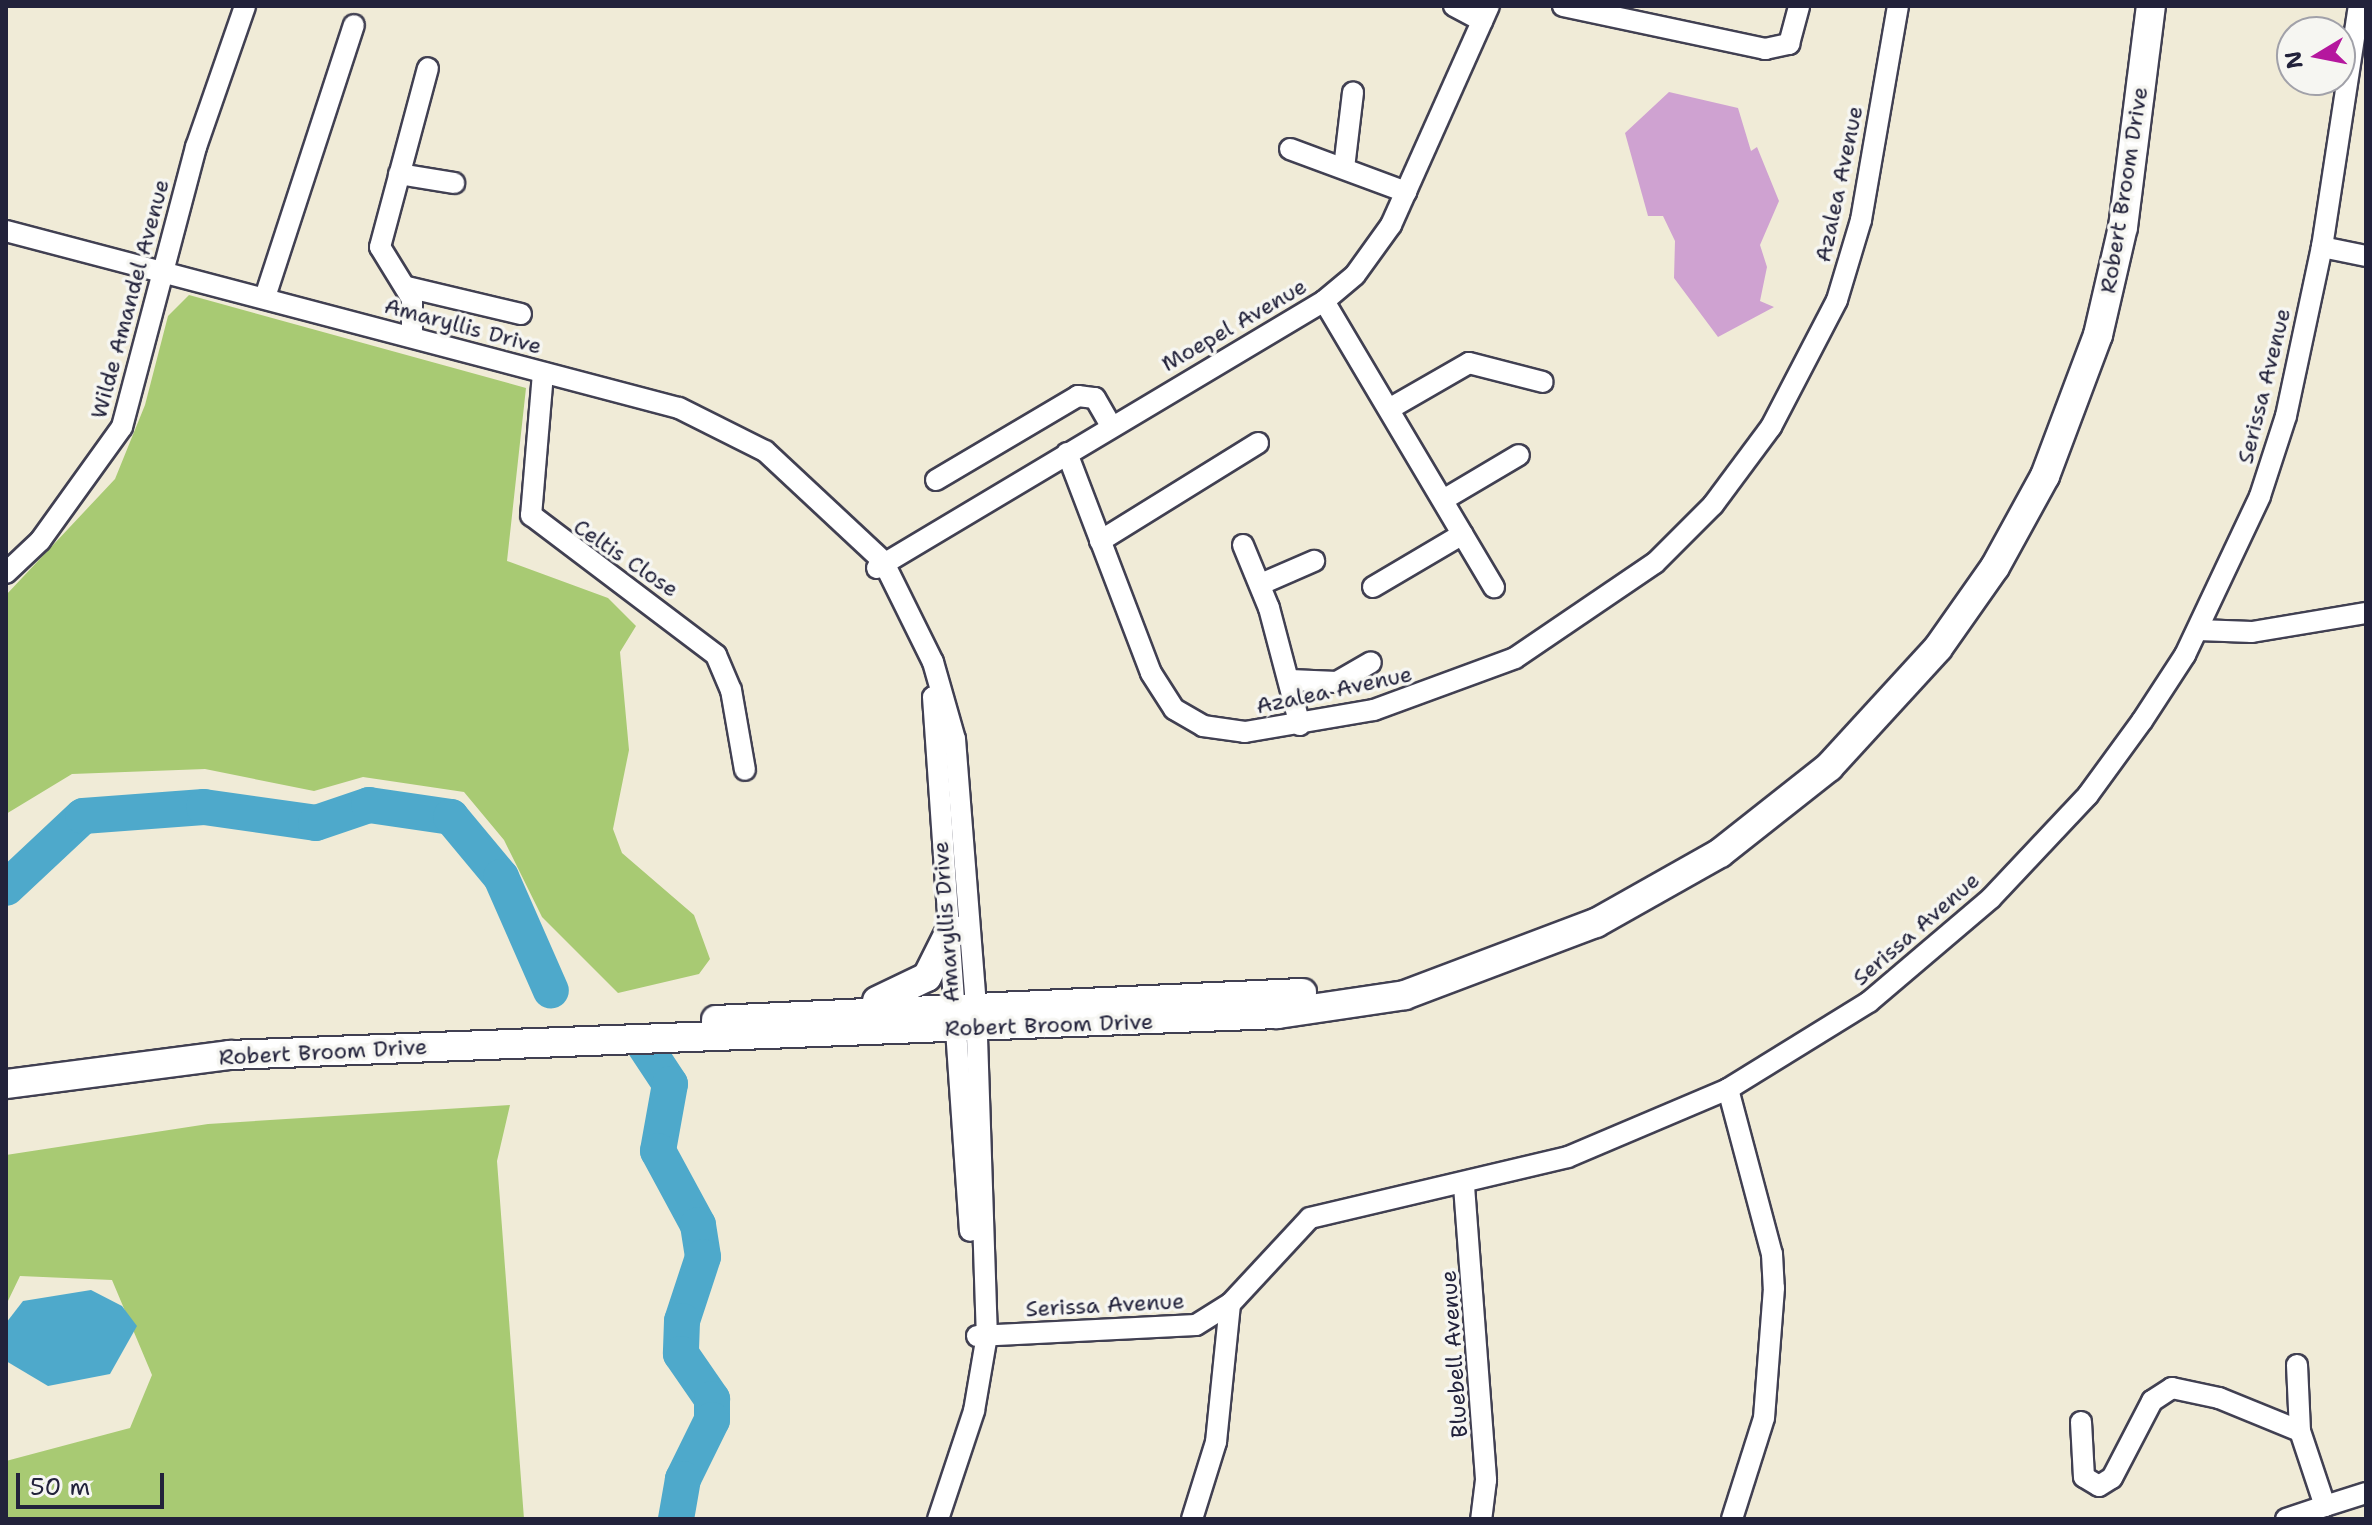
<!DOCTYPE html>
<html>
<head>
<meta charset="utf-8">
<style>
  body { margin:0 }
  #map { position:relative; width:2372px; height:1525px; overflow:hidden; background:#f0ebd7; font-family:"Shantell Sans",sans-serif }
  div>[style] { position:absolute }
  .green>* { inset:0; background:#a8ca73 }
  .water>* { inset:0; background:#4ea9cb }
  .river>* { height:36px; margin:-18px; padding:0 18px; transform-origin:18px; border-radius:18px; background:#4ea9cb }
  .building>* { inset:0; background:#cfa2d1 }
  .roads { filter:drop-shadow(2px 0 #414052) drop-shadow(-2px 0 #414052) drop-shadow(0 2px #414052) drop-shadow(0 -2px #414052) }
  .street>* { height:20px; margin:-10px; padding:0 10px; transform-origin:10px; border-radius:10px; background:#fff }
  .secondary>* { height:28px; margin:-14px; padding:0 14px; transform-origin:14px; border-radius:14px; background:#fff }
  span { translate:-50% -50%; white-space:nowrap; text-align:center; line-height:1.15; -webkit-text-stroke:7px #f6f6f2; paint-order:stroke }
  .street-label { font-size:22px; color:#22223b }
  .frame { position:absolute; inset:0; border:8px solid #22223b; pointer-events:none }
  .north { position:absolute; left:2276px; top:16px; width:80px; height:80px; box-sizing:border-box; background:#f6f6f2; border:2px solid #a1a1a9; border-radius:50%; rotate:260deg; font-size:22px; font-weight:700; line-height:32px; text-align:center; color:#22223b }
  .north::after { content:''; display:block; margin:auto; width:28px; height:36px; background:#b5179e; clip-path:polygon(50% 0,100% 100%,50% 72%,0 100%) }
  .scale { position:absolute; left:16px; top:1473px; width:148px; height:36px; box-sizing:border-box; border:4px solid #22223b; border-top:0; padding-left:10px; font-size:24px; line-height:28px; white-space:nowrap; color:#22223b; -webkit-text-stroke:6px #f6f6f2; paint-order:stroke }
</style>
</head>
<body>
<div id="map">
  <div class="green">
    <div style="clip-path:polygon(189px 295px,526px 388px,507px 561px,608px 598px,636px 626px,620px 652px,629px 750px,613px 829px,622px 853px,694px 915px,710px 959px,699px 974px,618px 993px,542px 917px,504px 840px,464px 792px,363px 777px,314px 791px,205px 769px,72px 774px,6px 814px,6px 595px,115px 479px,145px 405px,168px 316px)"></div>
    <div style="clip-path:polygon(510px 1105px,497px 1161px,524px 1519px,6px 1519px,6px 1461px,130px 1428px,152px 1375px,112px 1280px,20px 1276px,6px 1305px,6px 1155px,208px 1124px)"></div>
  </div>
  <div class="water">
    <div style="clip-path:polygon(91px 1290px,122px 1306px,137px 1326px,110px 1374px,48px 1386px,6px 1361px,6px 1323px,23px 1301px)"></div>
  </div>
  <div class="river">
    <div style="left:6px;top:888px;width:105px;rotate:-43.1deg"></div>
    <div style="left:83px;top:816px;width:121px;rotate:-4.3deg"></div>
    <div style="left:204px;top:807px;width:113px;rotate:8.1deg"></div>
    <div style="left:316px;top:823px;width:56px;rotate:-18.8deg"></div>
    <div style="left:369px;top:805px;width:83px;rotate:8.3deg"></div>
    <div style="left:451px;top:817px;width:78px;rotate:50.2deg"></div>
    <div style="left:501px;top:877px;width:124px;rotate:66.3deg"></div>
    <div style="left:643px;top:1043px;width:49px;rotate:56.6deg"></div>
    <div style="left:670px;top:1084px;width:68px;rotate:100.2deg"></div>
    <div style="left:658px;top:1151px;width:84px;rotate:61.6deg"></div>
    <div style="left:698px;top:1225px;width:32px;rotate:81deg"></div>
    <div style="left:703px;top:1257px;width:67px;rotate:108.2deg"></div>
    <div style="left:682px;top:1321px;width:33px;rotate:92deg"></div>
    <div style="left:681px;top:1354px;width:55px;rotate:55.4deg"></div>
    <div style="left:712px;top:1399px;width:21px;rotate:90deg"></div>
    <div style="left:712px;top:1420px;width:66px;rotate:116.2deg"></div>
    <div style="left:683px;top:1479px;width:41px;rotate:99.9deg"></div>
  </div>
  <div class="building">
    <div style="clip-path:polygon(1669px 92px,1738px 108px,1751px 151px,1757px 147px,1779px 201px,1760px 245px,1767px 267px,1760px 301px,1774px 307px,1718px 337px,1674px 278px,1675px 241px,1663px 216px,1648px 216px,1625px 133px)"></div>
  </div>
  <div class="roads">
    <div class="street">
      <div style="left:1454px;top:6px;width:32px;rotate:28deg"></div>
      <div style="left:1563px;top:6px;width:207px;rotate:12deg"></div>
      <div style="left:1765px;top:49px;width:25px;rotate:-12deg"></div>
      <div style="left:1789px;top:44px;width:39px;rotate:-75deg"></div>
      <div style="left:1290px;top:149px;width:124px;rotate:20.3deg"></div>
      <div style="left:1344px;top:168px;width:76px;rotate:-83.2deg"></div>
      <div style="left:399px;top:174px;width:56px;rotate:9.3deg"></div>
      <div style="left:6px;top:231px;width:696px;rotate:14.74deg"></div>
      <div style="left:679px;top:408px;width:96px;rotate:26.6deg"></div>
      <div style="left:765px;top:451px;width:161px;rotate:43deg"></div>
      <div style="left:883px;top:561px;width:113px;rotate:63.7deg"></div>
      <div style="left:933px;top:662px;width:80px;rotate:74.1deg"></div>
      <div style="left:955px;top:739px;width:269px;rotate:85.5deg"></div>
      <div style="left:976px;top:1007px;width:328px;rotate:88.1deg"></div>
      <div style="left:987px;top:1335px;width:77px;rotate:99.7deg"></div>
      <div style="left:974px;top:1411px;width:114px;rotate:108.4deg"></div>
      <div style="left:2322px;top:247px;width:45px;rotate:11.6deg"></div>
      <div style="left:407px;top:287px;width:117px;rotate:13.3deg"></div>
      <div style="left:265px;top:297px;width:286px;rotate:-71.9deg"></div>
      <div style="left:1324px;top:301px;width:333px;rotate:59.3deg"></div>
      <div style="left:412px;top:337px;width:38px;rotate:-90deg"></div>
      <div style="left:412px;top:299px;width:61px;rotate:-121.6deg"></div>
      <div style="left:380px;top:247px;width:185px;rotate:-75deg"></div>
      <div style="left:543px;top:373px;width:143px;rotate:94.8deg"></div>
      <div style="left:531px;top:515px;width:232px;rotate:37.1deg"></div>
      <div style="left:716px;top:655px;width:38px;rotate:67deg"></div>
      <div style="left:731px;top:690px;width:81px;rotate:80.1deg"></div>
      <div style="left:1389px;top:409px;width:92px;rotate:-29.9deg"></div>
      <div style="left:1469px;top:363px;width:76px;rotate:14.4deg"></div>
      <div style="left:1067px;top:453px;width:235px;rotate:69.1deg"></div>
      <div style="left:1151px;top:673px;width:43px;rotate:57.4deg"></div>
      <div style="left:1174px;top:709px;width:34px;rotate:30deg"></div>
      <div style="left:1203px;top:726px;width:42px;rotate:8.1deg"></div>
      <div style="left:1245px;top:732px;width:131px;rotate:-9.7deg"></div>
      <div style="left:1374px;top:710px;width:150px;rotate:-20.2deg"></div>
      <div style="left:1515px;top:658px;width:169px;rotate:-34.2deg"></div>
      <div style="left:1655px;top:563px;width:82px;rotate:-45deg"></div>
      <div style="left:1713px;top:505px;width:97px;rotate:-53.4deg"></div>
      <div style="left:1771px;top:427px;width:143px;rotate:-62.5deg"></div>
      <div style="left:1837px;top:300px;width:84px;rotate:-73.3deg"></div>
      <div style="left:1861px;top:220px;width:217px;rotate:-80.2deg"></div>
      <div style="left:936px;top:480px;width:165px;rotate:-30.6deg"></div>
      <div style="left:1078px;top:396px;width:17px;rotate:7deg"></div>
      <div style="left:1095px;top:398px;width:32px;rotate:60deg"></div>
      <div style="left:1443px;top:500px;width:88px;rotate:-30.6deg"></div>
      <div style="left:1100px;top:541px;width:186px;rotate:-31.8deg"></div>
      <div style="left:1243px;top:545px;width:68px;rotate:67.6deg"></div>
      <div style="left:1269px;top:608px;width:121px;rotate:75.2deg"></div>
      <div style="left:877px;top:568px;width:521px;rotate:-30.85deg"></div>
      <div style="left:1324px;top:301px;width:40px;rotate:-40deg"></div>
      <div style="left:1355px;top:275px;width:62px;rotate:-54.2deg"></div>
      <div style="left:1391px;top:225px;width:240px;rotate:-65.9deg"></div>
      <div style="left:6px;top:573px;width:47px;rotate:-43.3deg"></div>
      <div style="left:40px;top:541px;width:140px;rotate:-54.3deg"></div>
      <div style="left:122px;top:427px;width:290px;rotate:-75.2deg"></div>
      <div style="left:196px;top:147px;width:149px;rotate:-70.8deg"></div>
      <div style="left:1261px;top:584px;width:58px;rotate:-23.5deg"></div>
      <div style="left:1373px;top:587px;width:104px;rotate:-30.5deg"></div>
      <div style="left:2198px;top:630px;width:54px;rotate:2.1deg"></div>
      <div style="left:2252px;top:632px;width:116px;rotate:-9.5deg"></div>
      <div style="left:1290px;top:680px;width:47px;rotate:2.4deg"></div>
      <div style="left:1337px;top:682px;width:39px;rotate:-30deg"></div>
      <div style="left:933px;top:697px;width:535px;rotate:86.04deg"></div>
      <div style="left:1728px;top:1089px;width:171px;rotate:75.1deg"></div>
      <div style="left:1772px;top:1254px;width:34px;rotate:87deg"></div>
      <div style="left:1774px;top:1288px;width:130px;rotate:94.4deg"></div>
      <div style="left:1764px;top:1418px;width:106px;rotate:107.6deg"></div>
      <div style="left:1464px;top:1186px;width:295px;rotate:85.7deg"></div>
      <div style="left:1486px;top:1480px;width:39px;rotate:97deg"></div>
      <div style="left:977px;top:1336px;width:219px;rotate:-2.9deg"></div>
      <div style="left:1196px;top:1325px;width:40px;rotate:-32deg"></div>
      <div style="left:1230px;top:1304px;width:117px;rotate:-47.1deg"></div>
      <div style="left:1310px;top:1218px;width:265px;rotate:-13.3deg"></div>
      <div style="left:1568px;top:1157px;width:174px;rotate:-23deg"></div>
      <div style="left:1728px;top:1089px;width:166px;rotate:-31.7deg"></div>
      <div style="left:1869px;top:1002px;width:160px;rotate:-40.4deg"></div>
      <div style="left:1991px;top:898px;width:141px;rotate:-46.7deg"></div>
      <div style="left:2088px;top:795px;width:92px;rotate:-53.9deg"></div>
      <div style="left:2142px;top:721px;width:79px;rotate:-56.9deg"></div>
      <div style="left:2185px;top:655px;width:176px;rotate:-64.7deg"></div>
      <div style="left:2260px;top:496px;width:84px;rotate:-72deg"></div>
      <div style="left:2286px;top:416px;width:173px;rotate:-78deg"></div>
      <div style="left:2322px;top:247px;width:244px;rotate:-81.3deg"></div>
      <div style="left:2081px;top:1422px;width:55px;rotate:86.9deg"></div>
      <div style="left:2084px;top:1477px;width:17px;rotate:31deg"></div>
      <div style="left:2099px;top:1486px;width:15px;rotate:-32deg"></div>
      <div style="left:2112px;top:1478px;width:87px;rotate:-62.5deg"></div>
      <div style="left:2152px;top:1401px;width:24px;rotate:-33deg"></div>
      <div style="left:2172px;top:1388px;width:48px;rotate:12deg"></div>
      <div style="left:2219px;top:1398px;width:87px;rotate:22.2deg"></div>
      <div style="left:2325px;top:1506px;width:43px;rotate:-17.6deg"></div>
      <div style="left:1192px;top:1519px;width:81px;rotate:-72.7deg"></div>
      <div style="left:1216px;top:1442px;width:139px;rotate:-84.2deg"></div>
      <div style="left:2286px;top:1519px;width:41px;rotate:-18.4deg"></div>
      <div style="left:2325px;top:1506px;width:79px;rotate:-108.4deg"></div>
      <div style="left:2300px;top:1431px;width:66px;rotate:-92.6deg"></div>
    </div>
    <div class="secondary">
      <div style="left:877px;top:1001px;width:55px;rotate:-25.6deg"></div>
      <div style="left:927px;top:977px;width:54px;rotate:-63.4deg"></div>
      <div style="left:716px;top:1020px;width:587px;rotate:-2.64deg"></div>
      <div style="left:6px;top:1084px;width:226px;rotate:-7.4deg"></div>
      <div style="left:230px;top:1055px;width:1048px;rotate:-2.24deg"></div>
      <div style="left:1277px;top:1014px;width:129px;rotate:-8.4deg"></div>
      <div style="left:1405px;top:995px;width:204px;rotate:-20.7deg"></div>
      <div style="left:1596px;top:923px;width:142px;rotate:-29.4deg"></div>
      <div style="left:1720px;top:853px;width:139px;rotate:-38.3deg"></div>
      <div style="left:1829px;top:767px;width:161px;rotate:-47.5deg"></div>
      <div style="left:1938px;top:648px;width:99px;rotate:-54.9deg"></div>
      <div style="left:1995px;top:567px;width:104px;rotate:-61.2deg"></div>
      <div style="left:2045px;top:476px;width:151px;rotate:-69.4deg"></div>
      <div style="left:2098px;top:335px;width:111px;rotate:-77deg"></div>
      <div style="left:2123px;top:227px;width:223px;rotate:-82.8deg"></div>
    </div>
  </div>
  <div class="street-label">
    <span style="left:1839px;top:184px;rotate:-78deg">Azalea Avenue</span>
    <span style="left:2124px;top:190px;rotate:-81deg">Robert Broom Drive</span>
    <span style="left:130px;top:299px;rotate:-75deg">Wilde Amandel Avenue</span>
    <span style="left:1234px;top:325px;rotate:-30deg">Moepel Avenue</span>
    <span style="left:463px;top:326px;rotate:15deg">Amaryllis Drive</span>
    <span style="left:2264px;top:386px;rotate:-76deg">Serissa Avenue</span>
    <span style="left:626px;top:558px;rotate:34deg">Celtis Close</span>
    <span style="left:1334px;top:690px;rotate:-12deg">Azalea Avenue</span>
    <span style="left:946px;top:922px;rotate:-94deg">Amaryllis Drive</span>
    <span style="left:1916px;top:929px;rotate:-41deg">Serissa Avenue</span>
    <span style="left:1049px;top:1025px;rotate:-2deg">Robert Broom Drive</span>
    <span style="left:323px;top:1052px;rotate:-3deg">Robert Broom Drive</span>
    <span style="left:1105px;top:1305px;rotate:-3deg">Serissa Avenue</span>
    <span style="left:1454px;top:1354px;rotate:-94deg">Bluebell Avenue</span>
  </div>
  <div class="frame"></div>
  <div class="north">N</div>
  <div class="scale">50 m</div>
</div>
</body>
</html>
